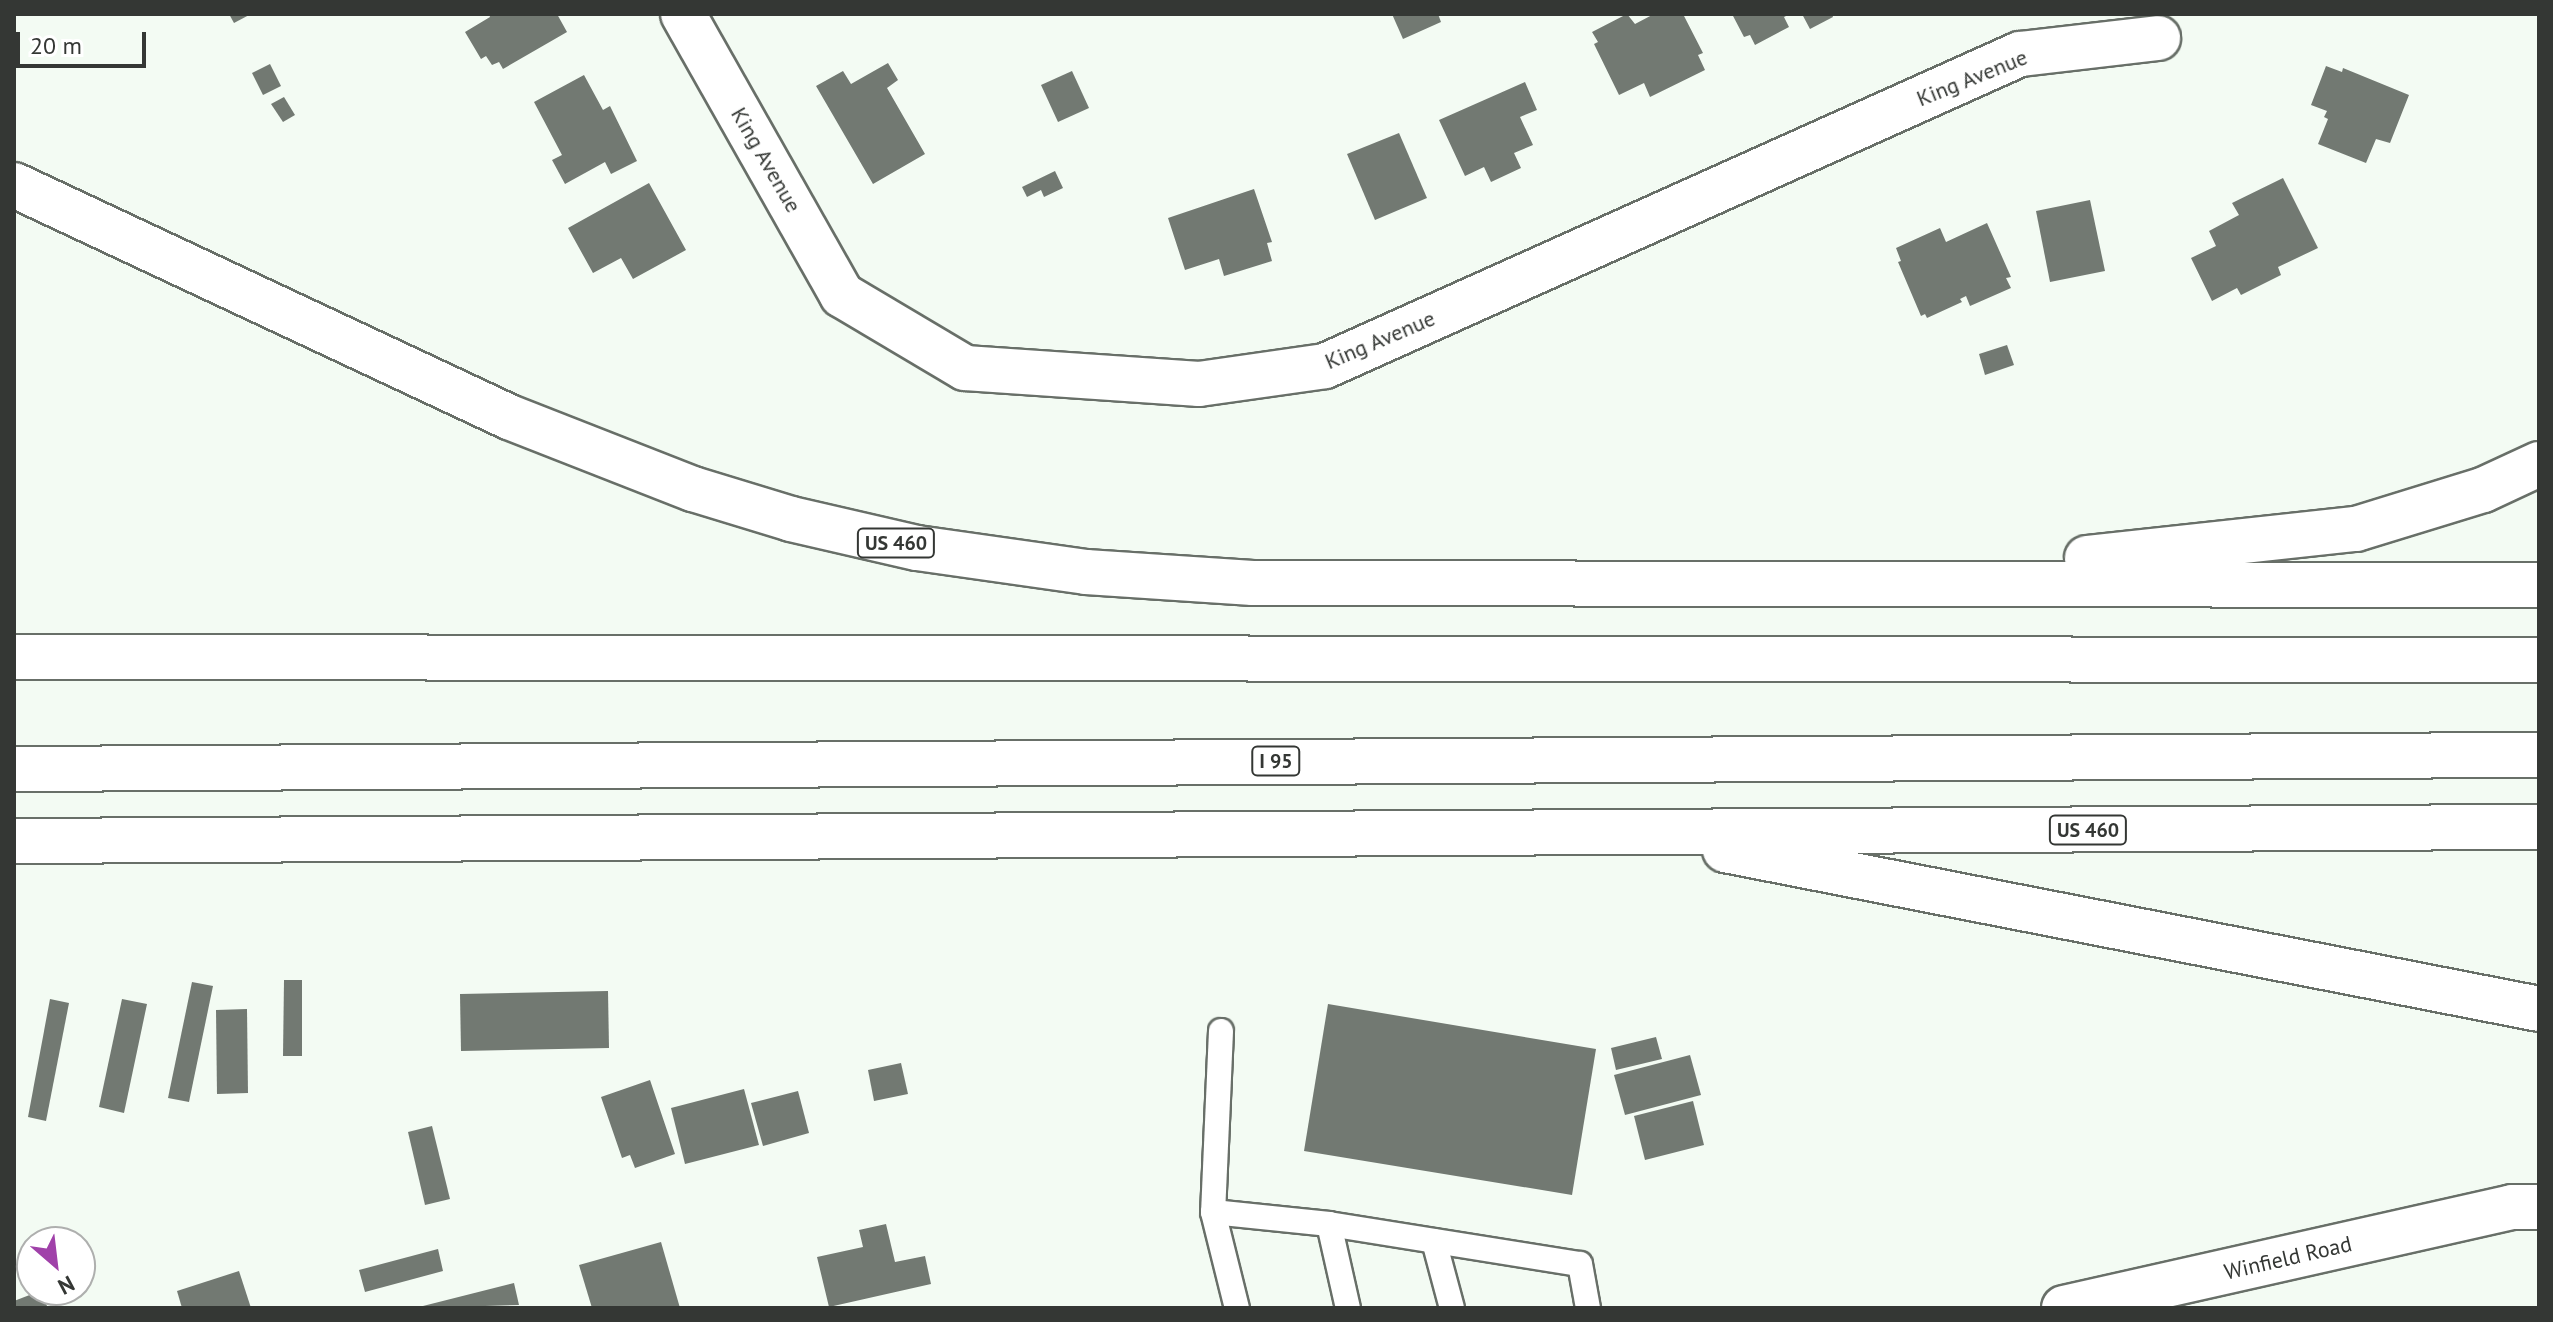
<!DOCTYPE html>
<html>
<head>
<meta charset="utf-8">
<style>
  body { margin:0 }
  #map { position:relative; width:2553px; height:1322px; overflow:hidden; background:#f3fbf3; font-family:"PT Sans",sans-serif }
  div>[style] { position:absolute }
  .building>* { inset:0; background:#727972 }
  .roads { filter:drop-shadow(2px 0 #686f68) drop-shadow(-2px 0 #686f68) drop-shadow(0 2px #686f68) drop-shadow(0 -2px #686f68) }
  .service>* { height:24px; margin:-12px; padding:0 12px; transform-origin:12px; border-radius:12px; background:#fff }
  .minor>* { height:44px; margin:-22px; padding:0 22px; transform-origin:22px; border-radius:22px; background:#fff }
  .secondary>* { height:44px; margin:-22px; padding:0 22px; transform-origin:22px; border-radius:22px; background:#fff }
  .motorway>* { height:44px; margin:-22px; padding:0 22px; transform-origin:22px; border-radius:22px; background:#fff }
  span { translate:-50% -50%; white-space:nowrap; text-align:center; line-height:1.15; -webkit-text-stroke:8px #fff; paint-order:stroke }
  .shield-label span { padding:2px 6px; background:#fff; border:2px solid; border-radius:6px; -webkit-text-stroke-width:0 }
  .shield-label { font-size:20px; color:#343734; font-weight:700 }
  .street-label { font-size:22px; color:#343734 }
  .frame { position:absolute; inset:0; border:16px solid #343734; pointer-events:none }
  .north { position:absolute; left:16px; top:1226px; width:80px; height:80px; box-sizing:border-box; background:#fff; border:2px solid #aeafae; border-radius:50%; rotate:152deg; font-size:22px; font-weight:700; line-height:32px; text-align:center; color:#343734 }
  .north::after { content:''; display:block; margin:auto; width:28px; height:36px; background:#a041a9; clip-path:polygon(50% 0,100% 100%,50% 72%,0 100%) }
  .scale { position:absolute; left:16px; top:32px; width:130px; height:36px; box-sizing:border-box; border:4px solid #343734; border-top:0; padding-left:10px; font-size:24px; line-height:28px; white-space:nowrap; color:#343734; -webkit-text-stroke:6px #fff; paint-order:stroke }
</style>
</head>
<body>
<div id="map">
  <div class="building">
    <div style="clip-path:polygon(229px 14px,251px 14px,234px 23px)"></div>
    <div style="clip-path:polygon(489px 14px,557px 14px,567px 32px,503px 69px,499px 62px,492px 65px,486px 56px,481px 59px,465px 32px,490px 17px)"></div>
    <div style="clip-path:polygon(1392px 14px,1438px 14px,1441px 22px,1403px 39px)"></div>
    <div style="clip-path:polygon(1627px 14px,1635px 24px,1654px 14px,1683px 14px,1703px 53px,1698px 55px,1705px 70px,1650px 97px,1644px 83px,1619px 95px,1594px 44px,1598px 42px,1592px 32px)"></div>
    <div style="clip-path:polygon(1732px 14px,1790px 14px,1784px 17px,1789px 27px,1755px 45px,1750px 35px,1744px 37px)"></div>
    <div style="clip-path:polygon(1802px 14px,1832px 14px,1833px 17px,1810px 29px)"></div>
    <div style="clip-path:polygon(888px 63px,898px 80px,887px 88px,925px 154px,873px 184px,816px 86px,843px 71px,851px 84px)"></div>
    <div style="clip-path:polygon(270px 64px,281px 86px,263px 95px,252px 73px)"></div>
    <div style="clip-path:polygon(2326px 66px,2342px 72px,2343px 68px,2409px 95px,2390px 143px,2376px 139px,2366px 163px,2318px 144px,2328px 119px,2324px 117px,2327px 111px,2311px 105px)"></div>
    <div style="clip-path:polygon(1072px 71px,1089px 108px,1058px 122px,1041px 85px)"></div>
    <div style="clip-path:polygon(584px 75px,603px 110px,610px 106px,637px 161px,611px 174px,605px 162px,565px 184px,552px 160px,562px 155px,534px 102px)"></div>
    <div style="clip-path:polygon(1525px 82px,1537px 110px,1520px 117px,1533px 145px,1514px 153px,1521px 168px,1491px 182px,1484px 167px,1465px 176px,1439px 120px)"></div>
    <div style="clip-path:polygon(284px 97px,295px 115px,283px 122px,271px 104px)"></div>
    <div style="clip-path:polygon(1399px 133px,1427px 198px,1375px 220px,1347px 154px)"></div>
    <div style="clip-path:polygon(1055px 171px,1063px 188px,1044px 197px,1041px 190px,1027px 197px,1022px 187px)"></div>
    <div style="clip-path:polygon(2283px 178px,2318px 248px,2278px 267px,2281px 275px,2241px 295px,2237px 288px,2212px 301px,2191px 258px,2216px 246px,2209px 231px,2239px 215px,2232px 203px)"></div>
    <div style="clip-path:polygon(649px 183px,686px 250px,633px 279px,621px 258px,593px 273px,568px 228px)"></div>
    <div style="clip-path:polygon(1254px 189px,1272px 242px,1267px 243px,1272px 261px,1224px 276px,1219px 259px,1185px 270px,1168px 218px)"></div>
    <div style="clip-path:polygon(2090px 200px,2105px 271px,2050px 282px,2036px 211px)"></div>
    <div style="clip-path:polygon(1987px 223px,2011px 277px,2006px 278px,2011px 288px,1970px 306px,1966px 296px,1960px 299px,1962px 302px,1927px 318px,1925px 314px,1921px 316px,1898px 262px,1901px 261px,1896px 248px,1940px 228px,1946px 242px)"></div>
    <div style="clip-path:polygon(2007px 345px,2014px 365px,1985px 375px,1979px 354px)"></div>
    <div style="clip-path:polygon(284px 980px,302px 980px,302px 1056px,283px 1056px)"></div>
    <div style="clip-path:polygon(192px 982px,213px 986px,189px 1102px,168px 1098px)"></div>
    <div style="clip-path:polygon(608px 991px,609px 1048px,461px 1051px,460px 994px)"></div>
    <div style="clip-path:polygon(50px 999px,69px 1003px,46px 1121px,28px 1117px)"></div>
    <div style="clip-path:polygon(122px 999px,147px 1004px,124px 1113px,99px 1107px)"></div>
    <div style="clip-path:polygon(1328px 1004px,1596px 1049px,1572px 1195px,1304px 1151px)"></div>
    <div style="clip-path:polygon(247px 1009px,248px 1093px,217px 1094px,216px 1010px)"></div>
    <div style="clip-path:polygon(1656px 1037px,1662px 1059px,1616px 1070px,1611px 1048px)"></div>
    <div style="clip-path:polygon(1690px 1055px,1701px 1095px,1625px 1115px,1614px 1075px)"></div>
    <div style="clip-path:polygon(901px 1063px,908px 1094px,874px 1101px,868px 1070px)"></div>
    <div style="clip-path:polygon(650px 1080px,675px 1154px,635px 1168px,630px 1155px,622px 1158px,601px 1097px)"></div>
    <div style="clip-path:polygon(744px 1089px,759px 1145px,685px 1164px,671px 1108px)"></div>
    <div style="clip-path:polygon(798px 1091px,809px 1133px,763px 1146px,751px 1103px)"></div>
    <div style="clip-path:polygon(1693px 1101px,1704px 1145px,1645px 1160px,1634px 1116px)"></div>
    <div style="clip-path:polygon(432px 1126px,450px 1199px,425px 1205px,408px 1132px)"></div>
    <div style="clip-path:polygon(886px 1224px,895px 1262px,925px 1256px,931px 1284px,829px 1307px,817px 1257px,863px 1247px,859px 1230px)"></div>
    <div style="clip-path:polygon(661px 1242px,680px 1308px,592px 1308px,579px 1265px)"></div>
    <div style="clip-path:polygon(438px 1249px,443px 1271px,365px 1292px,359px 1270px)"></div>
    <div style="clip-path:polygon(239px 1271px,251px 1308px,182px 1308px,177px 1291px)"></div>
    <div style="clip-path:polygon(514px 1283px,519px 1305px,419px 1308px,419px 1307px)"></div>
    <div style="clip-path:polygon(40px 1291px,48px 1308px,14px 1308px,14px 1301px)"></div>
  </div>
  <div class="roads">
    <div class="service">
      <div style="left:1221px;top:1031px;width:181px;rotate:92.5deg"></div>
      <div style="left:1213px;top:1212px;width:117px;rotate:5.9deg"></div>
      <div style="left:1329px;top:1224px;width:254px;rotate:9.1deg"></div>
      <div style="left:1580px;top:1264px;width:45px;rotate:79.7deg"></div>
      <div style="left:1213px;top:1212px;width:99px;rotate:76deg"></div>
      <div style="left:1329px;top:1224px;width:86px;rotate:77.3deg"></div>
      <div style="left:1434px;top:1241px;width:69px;rotate:75deg"></div>
    </div>
    <div class="minor">
      <div style="left:683px;top:14px;width:323px;rotate:60.5deg"></div>
      <div style="left:842px;top:295px;width:143px;rotate:30.7deg"></div>
      <div style="left:965px;top:368px;width:235px;rotate:3.9deg"></div>
      <div style="left:1199px;top:384px;width:127px;rotate:-8.1deg"></div>
      <div style="left:1325px;top:366px;width:762px;rotate:-24.18deg"></div>
      <div style="left:2020px;top:54px;width:139px;rotate:-6.6deg"></div>
    </div>
    <div class="secondary">
      <div style="left:2064px;top:1308px;width:459px;rotate:-12.7deg"></div>
      <div style="left:2512px;top:1207px;width:27px"></div>
    </div>
    <div class="motorway">
      <div style="left:14px;top:185px;width:547px;rotate:25.11deg"></div>
      <div style="left:509px;top:417px;width:198px;rotate:21.4deg"></div>
      <div style="left:693px;top:489px;width:102px;rotate:17deg"></div>
      <div style="left:791px;top:519px;width:129px;rotate:13deg"></div>
      <div style="left:917px;top:548px;width:171px;rotate:8.1deg"></div>
      <div style="left:1086px;top:572px;width:167px;rotate:3.8deg"></div>
      <div style="left:1253px;top:583px;width:1286px;rotate:0.09deg"></div>
      <div style="left:2087px;top:558px;width:271px;rotate:-6.2deg"></div>
      <div style="left:2356px;top:529px;width:133px;rotate:-17.1deg"></div>
      <div style="left:2483px;top:490px;width:62px;rotate:-24.9deg"></div>
      <div style="left:14px;top:657px;width:2525px;rotate:0.07deg"></div>
      <div style="left:14px;top:769px;width:2525px;rotate:-0.32deg"></div>
      <div style="left:14px;top:841px;width:2525px;rotate:-0.32deg"></div>
      <div style="left:1725px;top:850px;width:829px;rotate:11.05deg"></div>
    </div>
  </div>
  <div class="shield-label">
    <span style="left:896px;top:543px">US 460</span>
    <span style="left:1276px;top:761px">I 95</span>
    <span style="left:2088px;top:830px">US 460</span>
  </div>
  <div class="street-label">
    <span style="left:1972px;top:78px;rotate:-22deg">King Avenue</span>
    <span style="left:766px;top:160px;rotate:60deg">King Avenue</span>
    <span style="left:1380px;top:340px;rotate:-23deg">King Avenue</span>
    <span style="left:2288px;top:1258px;rotate:-13deg">Winfield Road</span>
  </div>
  <div class="frame"></div>
  <div class="north">N</div>
  <div class="scale">20 m</div>
</div>
</body>
</html>
